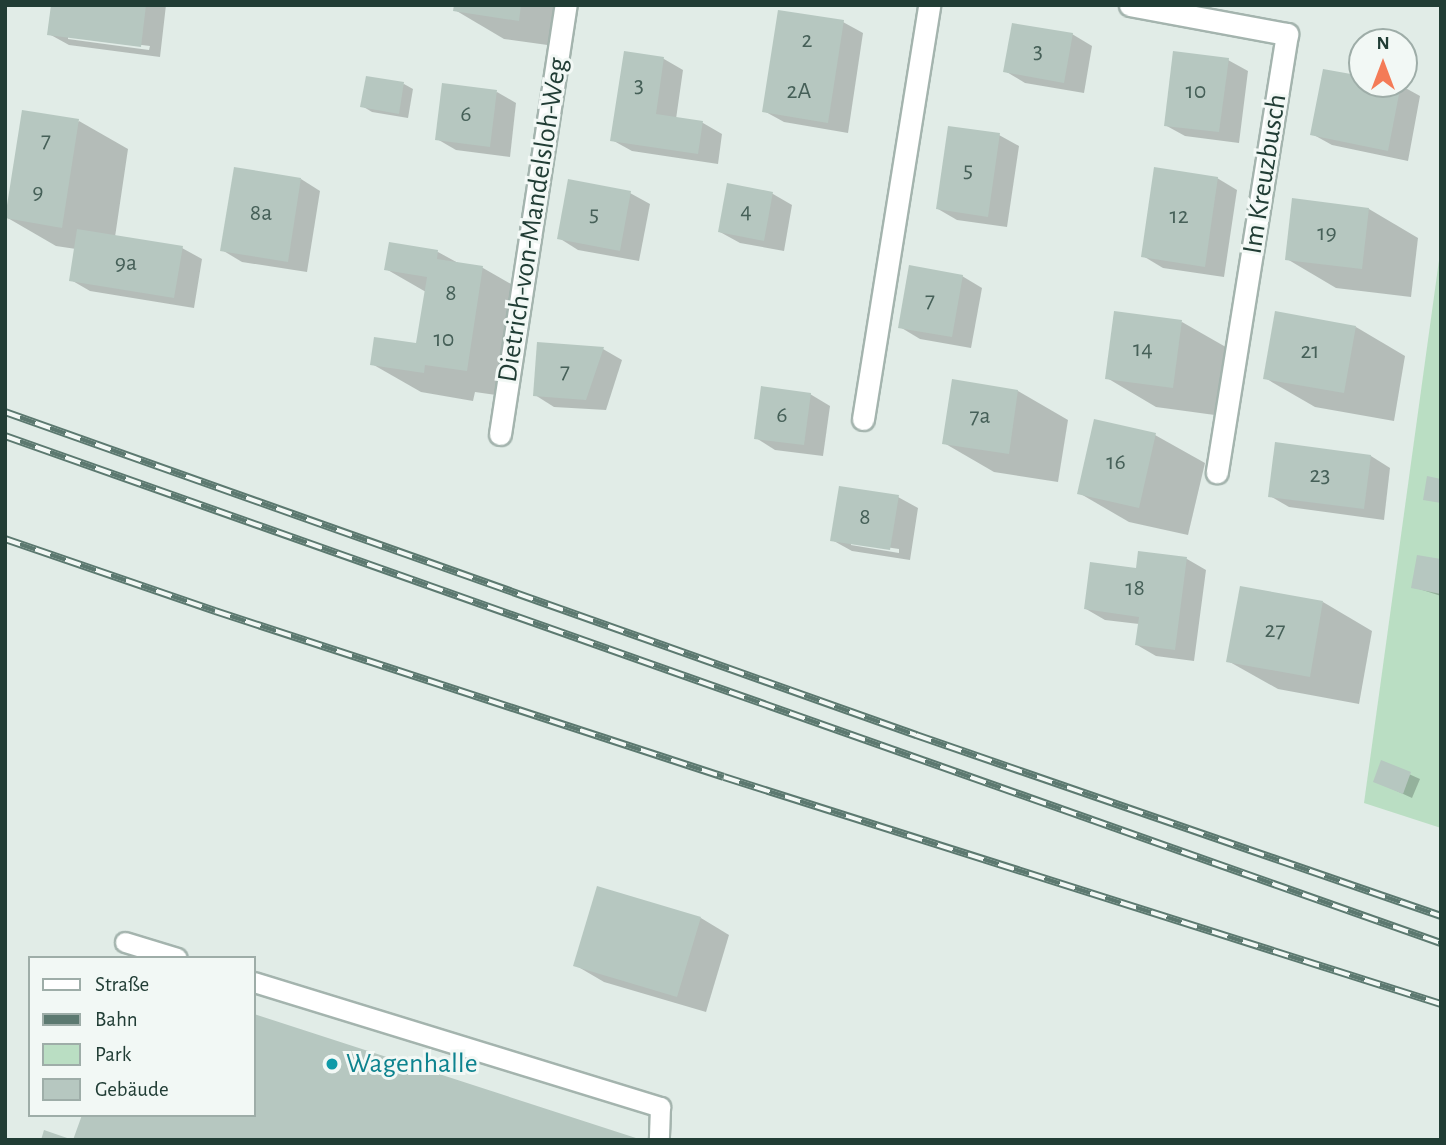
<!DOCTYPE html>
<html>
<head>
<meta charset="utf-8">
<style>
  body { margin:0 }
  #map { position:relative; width:1446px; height:1145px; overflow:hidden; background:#e1ece7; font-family:"Alegreya Sans",sans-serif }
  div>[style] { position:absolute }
  .green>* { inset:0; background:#badec3 }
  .shadow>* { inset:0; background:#0003 }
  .building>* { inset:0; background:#b6c7c0 }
  .roads { filter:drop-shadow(2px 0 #a4b4ae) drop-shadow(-2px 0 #a4b4ae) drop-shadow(0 2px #a4b4ae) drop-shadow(0 -2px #a4b4ae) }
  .lane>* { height:19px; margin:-9.5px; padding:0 9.5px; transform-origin:9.5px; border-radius:9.5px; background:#fff }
  .street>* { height:21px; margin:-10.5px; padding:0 10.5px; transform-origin:10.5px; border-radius:10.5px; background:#fff }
  .rail>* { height:8px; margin-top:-4px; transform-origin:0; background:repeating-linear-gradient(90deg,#f2f8f5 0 16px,#5c7970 0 32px); box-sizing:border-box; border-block:2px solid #5c7970 }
  .dots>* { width:19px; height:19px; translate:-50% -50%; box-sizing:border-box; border:4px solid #f2f8f5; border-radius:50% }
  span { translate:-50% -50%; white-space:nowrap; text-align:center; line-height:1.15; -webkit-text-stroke:6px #f2f8f5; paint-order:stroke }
  .number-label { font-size:24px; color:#466058 }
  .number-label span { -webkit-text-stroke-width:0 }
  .street-label { font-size:28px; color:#213d35 }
  .culture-label { font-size:28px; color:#0d838f }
  .left { translate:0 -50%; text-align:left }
  .frame { position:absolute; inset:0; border:7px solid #213d35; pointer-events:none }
  .legend { position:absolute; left:28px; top:956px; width:228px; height:161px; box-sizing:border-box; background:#f2f8f5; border:2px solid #9eada8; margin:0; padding:9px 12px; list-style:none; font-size:21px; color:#213d35 }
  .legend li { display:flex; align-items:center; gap:14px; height:35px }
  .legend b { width:35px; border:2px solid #9eada8 }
  .north { position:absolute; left:1348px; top:28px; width:70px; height:70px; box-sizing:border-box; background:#f2f8f5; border:2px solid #9eada8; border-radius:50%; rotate:0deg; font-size:19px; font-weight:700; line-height:28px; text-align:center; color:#213d35 }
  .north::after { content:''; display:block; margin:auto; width:24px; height:32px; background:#f47b57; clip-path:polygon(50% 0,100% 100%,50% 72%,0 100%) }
</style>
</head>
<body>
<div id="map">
  <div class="green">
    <div style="clip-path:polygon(1441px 246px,1441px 828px,1364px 803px)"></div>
  </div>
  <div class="shadow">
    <div style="clip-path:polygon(evenodd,53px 5px,166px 5px,160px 57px,69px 45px,49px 34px,53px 5px,68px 36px,150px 46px,149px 50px,68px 39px,68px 36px)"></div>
    <div style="clip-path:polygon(455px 5px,575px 5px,569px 48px,504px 39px,455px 10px)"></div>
    <div style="clip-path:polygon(843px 22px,863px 33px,848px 133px,784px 122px,764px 111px)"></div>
    <div style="clip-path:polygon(1072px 34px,1092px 46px,1084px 93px,1025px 83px,1005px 71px)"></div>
    <div style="clip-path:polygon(626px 53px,664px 59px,683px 70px,676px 119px,703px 123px,722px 134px,718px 164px,632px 151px,612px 140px)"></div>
    <div style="clip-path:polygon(1228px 60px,1248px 71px,1239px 143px,1185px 136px,1165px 125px)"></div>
    <div style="clip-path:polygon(1362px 78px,1362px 84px,1400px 85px,1420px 96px,1408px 161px,1332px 145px,1312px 134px)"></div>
    <div style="clip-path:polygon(404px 84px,413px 89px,408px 118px,372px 112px,362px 106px)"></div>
    <div style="clip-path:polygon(497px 92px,516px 103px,510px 157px,456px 150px,437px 139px)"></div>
    <div style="clip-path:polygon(79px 121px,128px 149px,115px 237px,182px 248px,202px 259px,194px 308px,90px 291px,71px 280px,76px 249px,56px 246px,6px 217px)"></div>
    <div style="clip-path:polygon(999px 135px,1019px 146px,1007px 227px,957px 220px,938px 209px)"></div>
    <div style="clip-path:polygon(1217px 178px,1237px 190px,1224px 277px,1163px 268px,1143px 256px)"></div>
    <div style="clip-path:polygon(301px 179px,320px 191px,307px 272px,242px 262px,222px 250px)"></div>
    <div style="clip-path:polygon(729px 185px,773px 194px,792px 205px,784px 251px,740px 243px,720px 232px)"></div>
    <div style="clip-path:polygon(630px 193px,650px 204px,639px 261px,578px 250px,559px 238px)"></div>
    <div style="clip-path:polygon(1369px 209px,1418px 238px,1411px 297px,1336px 288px,1287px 259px)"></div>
    <div style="clip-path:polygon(438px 252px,460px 264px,483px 268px,532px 296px,516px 398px,475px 392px,473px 401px,421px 392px,372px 364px,418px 345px,426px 292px,386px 269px)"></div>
    <div style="clip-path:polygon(962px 276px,982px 288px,971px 348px,920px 339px,900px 327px)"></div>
    <div style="clip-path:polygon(1182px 322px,1231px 350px,1222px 416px,1156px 407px,1107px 378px)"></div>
    <div style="clip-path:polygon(1356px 327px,1405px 356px,1394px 421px,1315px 407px,1265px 378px)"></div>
    <div style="clip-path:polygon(603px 349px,622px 360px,606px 410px,554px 407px,535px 395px)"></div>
    <div style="clip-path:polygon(954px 381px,1018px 391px,1068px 420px,1058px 482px,994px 472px,944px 443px)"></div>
    <div style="clip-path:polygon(810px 394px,830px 406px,823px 456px,775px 450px,756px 438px)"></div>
    <div style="clip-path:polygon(1155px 435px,1205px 463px,1188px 535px,1129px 522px,1079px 493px)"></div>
    <div style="clip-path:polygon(1276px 444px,1371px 456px,1390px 468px,1384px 520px,1289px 507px,1270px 496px)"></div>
    <div style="clip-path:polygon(evenodd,898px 497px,918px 508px,910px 560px,852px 551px,832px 540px,898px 497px,851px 542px,899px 549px,899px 553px,851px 545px,851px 542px)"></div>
    <div style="clip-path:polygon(1187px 559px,1206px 570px,1194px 661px,1156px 656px,1137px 645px,1139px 624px,1105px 620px,1086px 609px,1138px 570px)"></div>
    <div style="clip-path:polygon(1441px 561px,1441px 596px,1413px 587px)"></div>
    <div style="clip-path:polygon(1323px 602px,1372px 631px,1359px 704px,1278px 689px,1228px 661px)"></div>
    <div style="clip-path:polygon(1382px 762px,1420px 779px,1412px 798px,1375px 781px)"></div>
    <div style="clip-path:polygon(701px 918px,729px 935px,706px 1012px,604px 982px,575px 965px)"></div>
    <div style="clip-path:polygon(254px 1015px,634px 1140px,254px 1115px)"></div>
  </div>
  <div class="building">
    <div style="clip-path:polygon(51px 5px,146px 5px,141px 47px,47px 35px)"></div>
    <div style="clip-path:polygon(454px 5px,521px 5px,519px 21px,453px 11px)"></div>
    <div style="clip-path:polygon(778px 10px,844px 20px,828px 123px,762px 112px)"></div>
    <div style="clip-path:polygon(1012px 23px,1073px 33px,1064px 83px,1003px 72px)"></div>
    <div style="clip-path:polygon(624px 51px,664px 57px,656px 114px,703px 121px,698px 154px,610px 141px)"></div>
    <div style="clip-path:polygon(1173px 51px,1229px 58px,1219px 132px,1164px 126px)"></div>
    <div style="clip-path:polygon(1323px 69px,1362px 76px,1362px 84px,1401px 84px,1388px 151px,1310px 135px)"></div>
    <div style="clip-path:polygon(366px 76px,404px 82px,399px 114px,360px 107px)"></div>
    <div style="clip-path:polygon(442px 83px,497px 90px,490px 147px,435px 140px)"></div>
    <div style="clip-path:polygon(22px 110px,79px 119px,62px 228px,5px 218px)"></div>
    <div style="clip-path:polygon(948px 126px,1000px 133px,988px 217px,936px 209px)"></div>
    <div style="clip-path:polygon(234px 167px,301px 178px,288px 262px,220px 251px)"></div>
    <div style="clip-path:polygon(1154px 167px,1218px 177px,1205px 267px,1141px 257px)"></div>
    <div style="clip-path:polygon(568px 179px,631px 191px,620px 251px,557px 239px)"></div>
    <div style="clip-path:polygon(727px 183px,773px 192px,764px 241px,718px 232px)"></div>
    <div style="clip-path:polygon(1292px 198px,1369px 208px,1362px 269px,1285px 260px)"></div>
    <div style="clip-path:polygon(77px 229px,183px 246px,174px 298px,69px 281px)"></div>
    <div style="clip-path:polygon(389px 242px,438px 250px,437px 259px,483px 266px,467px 371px,425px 365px,424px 373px,370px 365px,374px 337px,416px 343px,427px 277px,384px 270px)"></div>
    <div style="clip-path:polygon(909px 265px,963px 275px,952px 337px,898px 328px)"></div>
    <div style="clip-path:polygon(1114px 311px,1182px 320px,1173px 388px,1105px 379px)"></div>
    <div style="clip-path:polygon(1275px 311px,1356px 326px,1344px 393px,1263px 379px)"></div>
    <div style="clip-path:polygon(537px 342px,604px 347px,586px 400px,533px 396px)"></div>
    <div style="clip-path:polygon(952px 379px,1018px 390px,1009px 454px,942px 444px)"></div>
    <div style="clip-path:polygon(761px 386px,811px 393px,804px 445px,754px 439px)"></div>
    <div style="clip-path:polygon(1094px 419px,1156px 433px,1139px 508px,1077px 494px)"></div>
    <div style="clip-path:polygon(1275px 442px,1371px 455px,1364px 509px,1268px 497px)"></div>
    <div style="clip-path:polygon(1427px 476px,1441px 479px,1441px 503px,1423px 500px)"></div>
    <div style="clip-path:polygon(839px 486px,899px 495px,890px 550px,830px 541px)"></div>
    <div style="clip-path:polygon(1138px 551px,1187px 557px,1175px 650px,1135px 645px,1139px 617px,1084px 609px,1090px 562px,1136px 568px)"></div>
    <div style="clip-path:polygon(1417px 555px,1441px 559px,1441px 594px,1411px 588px)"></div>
    <div style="clip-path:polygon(1240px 586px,1323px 601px,1310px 677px,1226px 662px)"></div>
    <div style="clip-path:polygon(1381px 760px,1411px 772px,1403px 794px,1373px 782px)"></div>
    <div style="clip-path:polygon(597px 886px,701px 917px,677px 997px,573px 966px)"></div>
    <div style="clip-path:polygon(254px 1014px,639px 1139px,639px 1140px,73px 1140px,82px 1115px,254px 1115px)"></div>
    <div style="clip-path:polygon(44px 1130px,70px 1139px,70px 1140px,41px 1140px)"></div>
  </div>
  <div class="roads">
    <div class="lane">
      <div style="left:125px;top:942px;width:54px;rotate:17.1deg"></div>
      <div style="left:254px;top:982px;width:425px;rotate:17.1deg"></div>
      <div style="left:660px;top:1107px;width:33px;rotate:92deg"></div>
    </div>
    <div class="street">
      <div style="left:1130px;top:5px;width:160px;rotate:10.5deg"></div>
      <div style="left:1287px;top:34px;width:444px;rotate:99.1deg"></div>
      <div style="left:863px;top:419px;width:419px;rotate:-80.9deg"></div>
      <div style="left:500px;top:434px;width:434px;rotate:-81.3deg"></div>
    </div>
  </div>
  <div class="rail">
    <div style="left:5px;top:412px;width:967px;rotate:19.52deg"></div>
    <div style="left:916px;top:735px;width:555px;rotate:19.02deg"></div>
    <div style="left:5px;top:436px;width:1523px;rotate:19.45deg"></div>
    <div style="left:5px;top:539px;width:222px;rotate:18.9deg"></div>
    <div style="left:215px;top:611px;width:535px;rotate:18.06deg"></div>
    <div style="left:724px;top:777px;width:752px;rotate:17.57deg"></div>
  </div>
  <div class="dots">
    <div style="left:332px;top:1064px;background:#0f9aa8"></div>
  </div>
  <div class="number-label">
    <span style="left:807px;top:41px">2</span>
    <span style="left:1038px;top:52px">3</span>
    <span style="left:639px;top:86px">3</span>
    <span style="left:799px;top:92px">2A</span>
    <span style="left:1196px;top:92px">10</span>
    <span style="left:466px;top:115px">6</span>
    <span style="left:46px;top:141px">7</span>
    <span style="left:968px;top:171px">5</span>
    <span style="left:38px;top:193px">9</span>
    <span style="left:746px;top:212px">4</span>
    <span style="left:261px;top:214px">8a</span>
    <span style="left:594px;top:215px">5</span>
    <span style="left:1179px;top:217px">12</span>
    <span style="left:1327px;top:234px">19</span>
    <span style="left:126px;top:264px">9a</span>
    <span style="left:451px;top:294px">8</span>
    <span style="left:930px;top:301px">7</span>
    <span style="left:444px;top:340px">10</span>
    <span style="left:1143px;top:350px">14</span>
    <span style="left:1310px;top:352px">21</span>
    <span style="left:565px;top:372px">7</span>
    <span style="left:782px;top:416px">6</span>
    <span style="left:980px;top:417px">7a</span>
    <span style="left:1116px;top:463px">16</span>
    <span style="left:1320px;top:476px">23</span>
    <span style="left:865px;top:518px">8</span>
    <span style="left:1135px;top:589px">18</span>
    <span style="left:1275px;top:631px">27</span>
  </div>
  <div class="street-label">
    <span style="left:1265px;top:174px;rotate:-81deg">Im Kreuzbusch</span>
    <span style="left:533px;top:220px;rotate:-81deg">Dietrich-von-Mandelsloh-Weg</span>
  </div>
  <div class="culture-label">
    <span class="left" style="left:346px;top:1064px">Wagenhalle</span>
  </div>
  <div class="frame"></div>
  <ul class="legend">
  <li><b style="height:9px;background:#fff"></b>Straße</li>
  <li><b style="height:9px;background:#5c7970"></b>Bahn</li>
  <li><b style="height:19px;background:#badec3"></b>Park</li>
  <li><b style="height:19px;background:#b6c7c0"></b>Gebäude</li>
  </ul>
  <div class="north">N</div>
</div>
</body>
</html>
